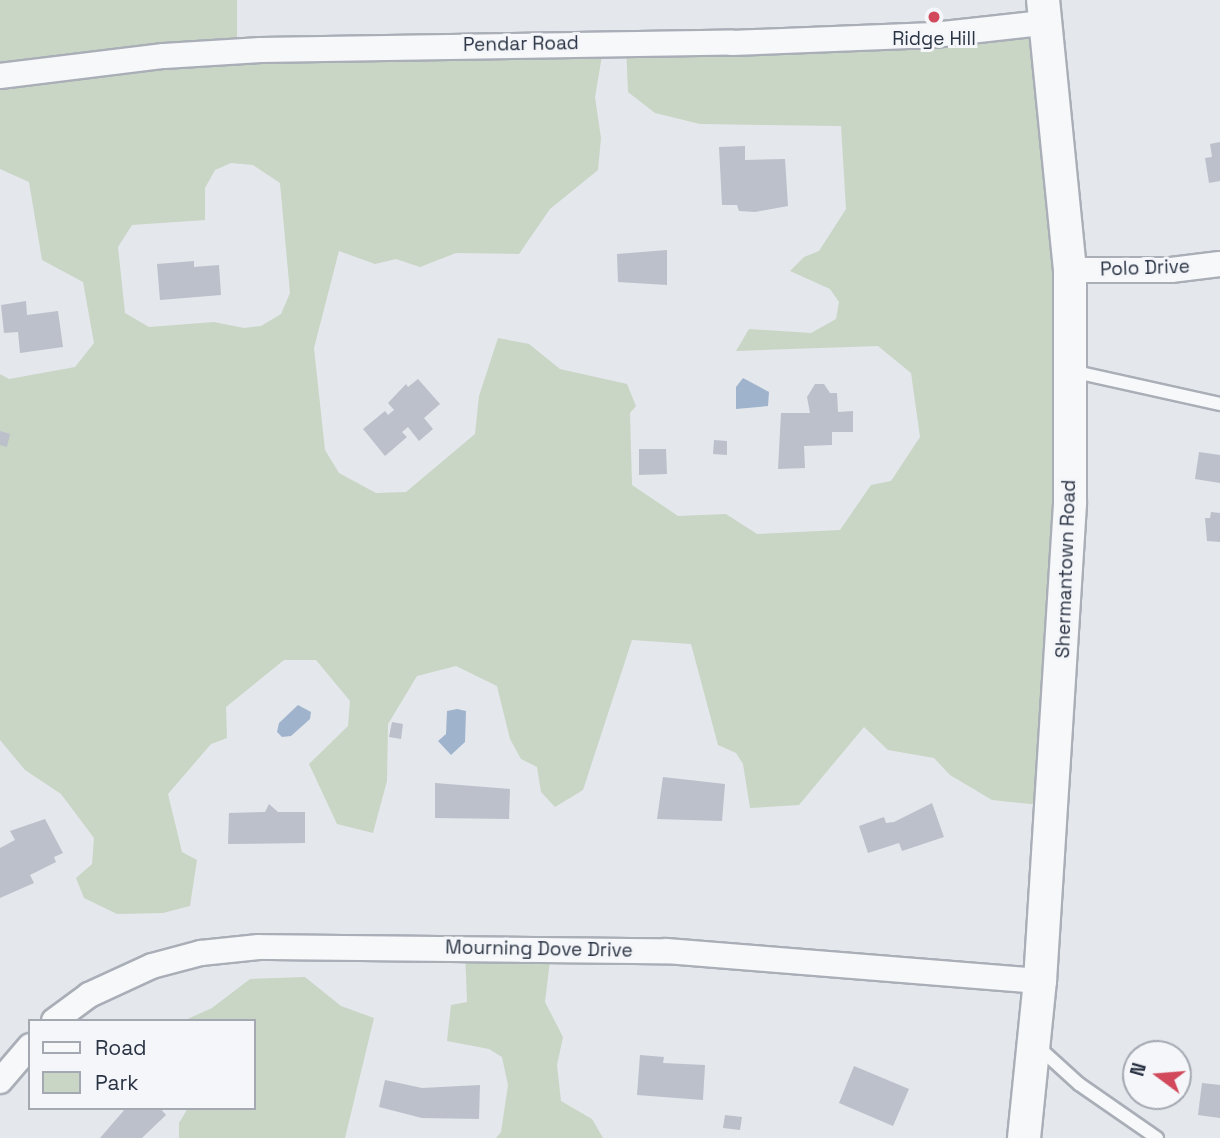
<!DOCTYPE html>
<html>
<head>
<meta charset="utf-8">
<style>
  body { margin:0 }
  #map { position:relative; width:1220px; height:1138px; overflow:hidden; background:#e4e7ec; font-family:"Space Grotesk",sans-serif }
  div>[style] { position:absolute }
  .green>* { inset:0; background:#c9d6c5 }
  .water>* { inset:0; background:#9fb4cc }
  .building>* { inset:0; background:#bbc0ca }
  .roads { filter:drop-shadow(2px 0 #a9aeb7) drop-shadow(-2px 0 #a9aeb7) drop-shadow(0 2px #a9aeb7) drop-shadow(0 -2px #a9aeb7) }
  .service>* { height:12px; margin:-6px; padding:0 6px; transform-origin:6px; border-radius:6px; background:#f7f8fa }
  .minor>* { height:24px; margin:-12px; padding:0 12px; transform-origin:12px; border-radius:12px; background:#f7f8fa }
  .tertiary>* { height:32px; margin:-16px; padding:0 16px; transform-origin:16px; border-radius:16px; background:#f7f8fa }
  .dots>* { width:19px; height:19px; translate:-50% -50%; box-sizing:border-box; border:4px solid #f4f6f9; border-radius:50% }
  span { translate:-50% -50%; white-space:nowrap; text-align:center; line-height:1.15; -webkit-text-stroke:6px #f4f6f9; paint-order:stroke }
  .poi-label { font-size:19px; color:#2b3445 }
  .street-label { font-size:19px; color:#2b3445 }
  .legend { position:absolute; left:28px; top:1019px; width:228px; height:91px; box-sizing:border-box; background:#f4f6f9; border:2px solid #a4a8b1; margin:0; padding:9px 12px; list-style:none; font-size:21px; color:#2b3445 }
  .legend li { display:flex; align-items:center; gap:14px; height:35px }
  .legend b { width:35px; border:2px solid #a4a8b1 }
  .north { position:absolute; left:1122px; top:1040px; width:70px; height:70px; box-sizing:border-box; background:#f4f6f9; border:2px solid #a4a8b1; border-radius:50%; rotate:286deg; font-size:19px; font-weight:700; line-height:28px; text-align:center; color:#2b3445 }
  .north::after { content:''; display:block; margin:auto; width:24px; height:32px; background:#d1495b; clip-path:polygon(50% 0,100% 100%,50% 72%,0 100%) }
</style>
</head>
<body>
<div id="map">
  <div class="green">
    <div style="clip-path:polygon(evenodd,0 0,237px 0,237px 51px,604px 44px,595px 97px,601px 138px,598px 170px,550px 209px,519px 254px,456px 253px,420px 267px,396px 259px,375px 264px,339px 251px,314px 348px,325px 450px,339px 473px,376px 493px,406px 492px,475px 434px,479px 396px,498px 338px,529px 344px,560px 369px,627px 384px,636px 406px,630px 413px,632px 485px,678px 516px,726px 514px,757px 534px,840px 530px,871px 485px,891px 481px,920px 437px,911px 373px,878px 346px,736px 351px,749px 329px,811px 333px,836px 319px,839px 302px,830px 289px,790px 271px,804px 257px,819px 251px,846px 209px,841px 126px,700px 124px,655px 113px,628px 92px,626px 43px,1056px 35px,1075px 156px,1075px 255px,1050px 806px,992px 800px,950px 775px,934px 758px,888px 750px,864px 727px,799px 805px,750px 808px,743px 764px,736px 753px,718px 745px,691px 644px,632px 640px,583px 790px,555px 807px,541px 792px,537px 767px,521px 759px,510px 739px,497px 686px,456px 666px,417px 676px,388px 724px,387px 781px,373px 833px,337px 824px,309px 764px,348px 726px,350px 701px,316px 660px,284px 660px,226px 707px,227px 738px,211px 744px,168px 794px,182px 852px,197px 860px,190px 906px,163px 913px,117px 914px,84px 898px,76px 878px,92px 864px,94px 838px,61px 794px,25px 770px,0 740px,0 374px,9px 379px,75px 367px,94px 343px,83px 282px,42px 260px,29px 182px,0 169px,0 0,231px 163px,253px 165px,280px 183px,290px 293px,281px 314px,261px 326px,244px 328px,214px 322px,149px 327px,125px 313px,118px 247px,132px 225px,205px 220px,205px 188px,215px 170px,231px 163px)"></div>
    <div style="clip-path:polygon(465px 950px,551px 952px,545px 1002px,563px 1037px,557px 1065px,561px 1101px,592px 1119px,603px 1138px,496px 1138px,501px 1132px,508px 1085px,502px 1057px,489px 1049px,447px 1041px,451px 1005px,467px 1002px)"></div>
    <div style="clip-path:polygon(305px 977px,341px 1006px,374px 1018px,345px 1138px,179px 1138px,179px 1123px,188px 1108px,254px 1108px,254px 1021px,183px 1021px,212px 1008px,250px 979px)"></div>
  </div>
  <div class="water">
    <div style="clip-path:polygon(743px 378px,769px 392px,768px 406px,736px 409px,736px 387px)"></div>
    <div style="clip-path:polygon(298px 705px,311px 712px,310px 719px,291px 736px,282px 737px,277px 732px,279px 723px)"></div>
    <div style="clip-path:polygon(457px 709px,466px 711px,465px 742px,451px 755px,438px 741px,446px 734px,447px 711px)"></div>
  </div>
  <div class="building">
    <div style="clip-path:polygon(1220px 142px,1220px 181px,1209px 183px,1205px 158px,1212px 157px,1210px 144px)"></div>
    <div style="clip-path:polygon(745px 146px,745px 160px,785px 159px,788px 206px,755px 212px,739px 211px,737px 205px,722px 205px,719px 147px)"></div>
    <div style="clip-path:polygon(667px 250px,667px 285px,618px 282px,617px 254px)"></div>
    <div style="clip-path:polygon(194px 261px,194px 267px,219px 265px,221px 295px,160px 300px,157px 264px)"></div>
    <div style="clip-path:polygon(26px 301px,27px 315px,58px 311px,63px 347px,20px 353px,18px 332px,4px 333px,1px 305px)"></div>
    <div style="clip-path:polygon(418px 379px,440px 404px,424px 418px,433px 429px,419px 441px,408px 427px,402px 432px,407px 437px,385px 456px,363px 429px,385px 411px,388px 415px,394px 410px,388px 403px,406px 384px,408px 387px)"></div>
    <div style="clip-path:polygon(815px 384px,824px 384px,830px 393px,837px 393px,838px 412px,853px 411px,853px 432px,832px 432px,832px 445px,804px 446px,805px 468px,778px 469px,781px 413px,810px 413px,807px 397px)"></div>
    <div style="clip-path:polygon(0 431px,10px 434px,7px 447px,0 445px)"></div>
    <div style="clip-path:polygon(714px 440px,727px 441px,727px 455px,713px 454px)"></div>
    <div style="clip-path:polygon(639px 449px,666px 449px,667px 474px,639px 475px)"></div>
    <div style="clip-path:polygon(1199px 452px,1220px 455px,1220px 483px,1195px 479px)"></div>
    <div style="clip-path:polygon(1211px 512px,1220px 513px,1220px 542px,1207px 541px,1205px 518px,1210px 518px)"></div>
    <div style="clip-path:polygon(392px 722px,403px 724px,401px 739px,389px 737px)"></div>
    <div style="clip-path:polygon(663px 777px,725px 784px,722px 821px,657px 819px)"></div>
    <div style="clip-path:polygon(435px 783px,510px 789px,509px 819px,435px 818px)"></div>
    <div style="clip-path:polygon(932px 803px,944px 837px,902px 851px,899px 843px,868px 853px,859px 826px,884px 817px,886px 823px,894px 822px)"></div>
    <div style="clip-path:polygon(269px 804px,278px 812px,305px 812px,305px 843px,228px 844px,229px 813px,265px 812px)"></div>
    <div style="clip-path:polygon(45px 819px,63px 853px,54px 857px,56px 862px,30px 875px,34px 883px,0 898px,0 848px,15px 840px,10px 831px)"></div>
    <div style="clip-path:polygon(640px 1055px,664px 1057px,663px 1063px,705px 1065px,703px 1100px,637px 1095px)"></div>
    <div style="clip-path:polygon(854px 1066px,909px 1089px,893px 1126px,839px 1103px)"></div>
    <div style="clip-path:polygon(385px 1080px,422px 1088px,480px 1085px,479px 1119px,422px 1118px,379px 1107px)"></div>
    <div style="clip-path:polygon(1202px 1083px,1220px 1085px,1220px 1118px,1198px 1115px)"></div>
    <div style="clip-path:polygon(126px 1108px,160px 1108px,166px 1115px,142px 1138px,100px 1138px)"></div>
    <div style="clip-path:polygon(725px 1115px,742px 1117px,740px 1130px,723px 1128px)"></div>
  </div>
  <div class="roads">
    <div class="service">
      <div style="left:1071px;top:371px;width:153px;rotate:12.5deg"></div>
      <div style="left:1036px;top:1045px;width:58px;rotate:42.2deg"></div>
      <div style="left:1079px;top:1084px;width:95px;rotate:34.7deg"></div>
    </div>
    <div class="minor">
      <div style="left:0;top:76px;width:165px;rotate:-7deg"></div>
      <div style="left:164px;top:56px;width:97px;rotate:-3.5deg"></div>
      <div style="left:261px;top:50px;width:471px;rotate:-0.9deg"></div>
      <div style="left:732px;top:43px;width:202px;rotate:-2.3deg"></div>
      <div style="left:934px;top:35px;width:110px;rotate:-6.3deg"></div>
      <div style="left:1070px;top:270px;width:101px"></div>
      <div style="left:1171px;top:270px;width:49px;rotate:-7deg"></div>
      <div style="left:54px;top:1021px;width:44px;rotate:-36.6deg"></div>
      <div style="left:89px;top:995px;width:69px;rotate:-24.7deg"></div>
      <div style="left:152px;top:966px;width:51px;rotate:-14.9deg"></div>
      <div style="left:201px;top:953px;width:58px;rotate:-5.9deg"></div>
      <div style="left:259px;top:947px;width:407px;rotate:0.6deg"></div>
      <div style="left:666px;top:951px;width:375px;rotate:4.6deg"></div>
      <div style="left:0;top:1081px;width:46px;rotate:-49.4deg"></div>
    </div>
    <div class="tertiary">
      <div style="left:1024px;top:1138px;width:158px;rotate:-84.2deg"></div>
      <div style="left:1040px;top:981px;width:480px;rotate:-86.4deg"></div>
      <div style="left:1070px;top:502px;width:232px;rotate:-90deg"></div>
      <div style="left:1070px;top:270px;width:271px;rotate:-95.7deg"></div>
    </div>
  </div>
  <div class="dots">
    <div style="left:934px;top:17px;background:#d1495b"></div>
  </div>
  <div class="poi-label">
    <span style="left:934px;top:39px">Ridge Hill</span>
  </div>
  <div class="street-label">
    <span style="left:521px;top:44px;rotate:-1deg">Pendar Road</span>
    <span style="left:1145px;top:268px;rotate:-2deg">Polo Drive</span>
    <span style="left:1066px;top:569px;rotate:-88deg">Shermantown Road</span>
    <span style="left:539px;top:949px;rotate:1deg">Mourning Dove Drive</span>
  </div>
  <ul class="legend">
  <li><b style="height:9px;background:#f7f8fa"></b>Road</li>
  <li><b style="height:19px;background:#c9d6c5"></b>Park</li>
  </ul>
  <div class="north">N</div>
</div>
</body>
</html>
